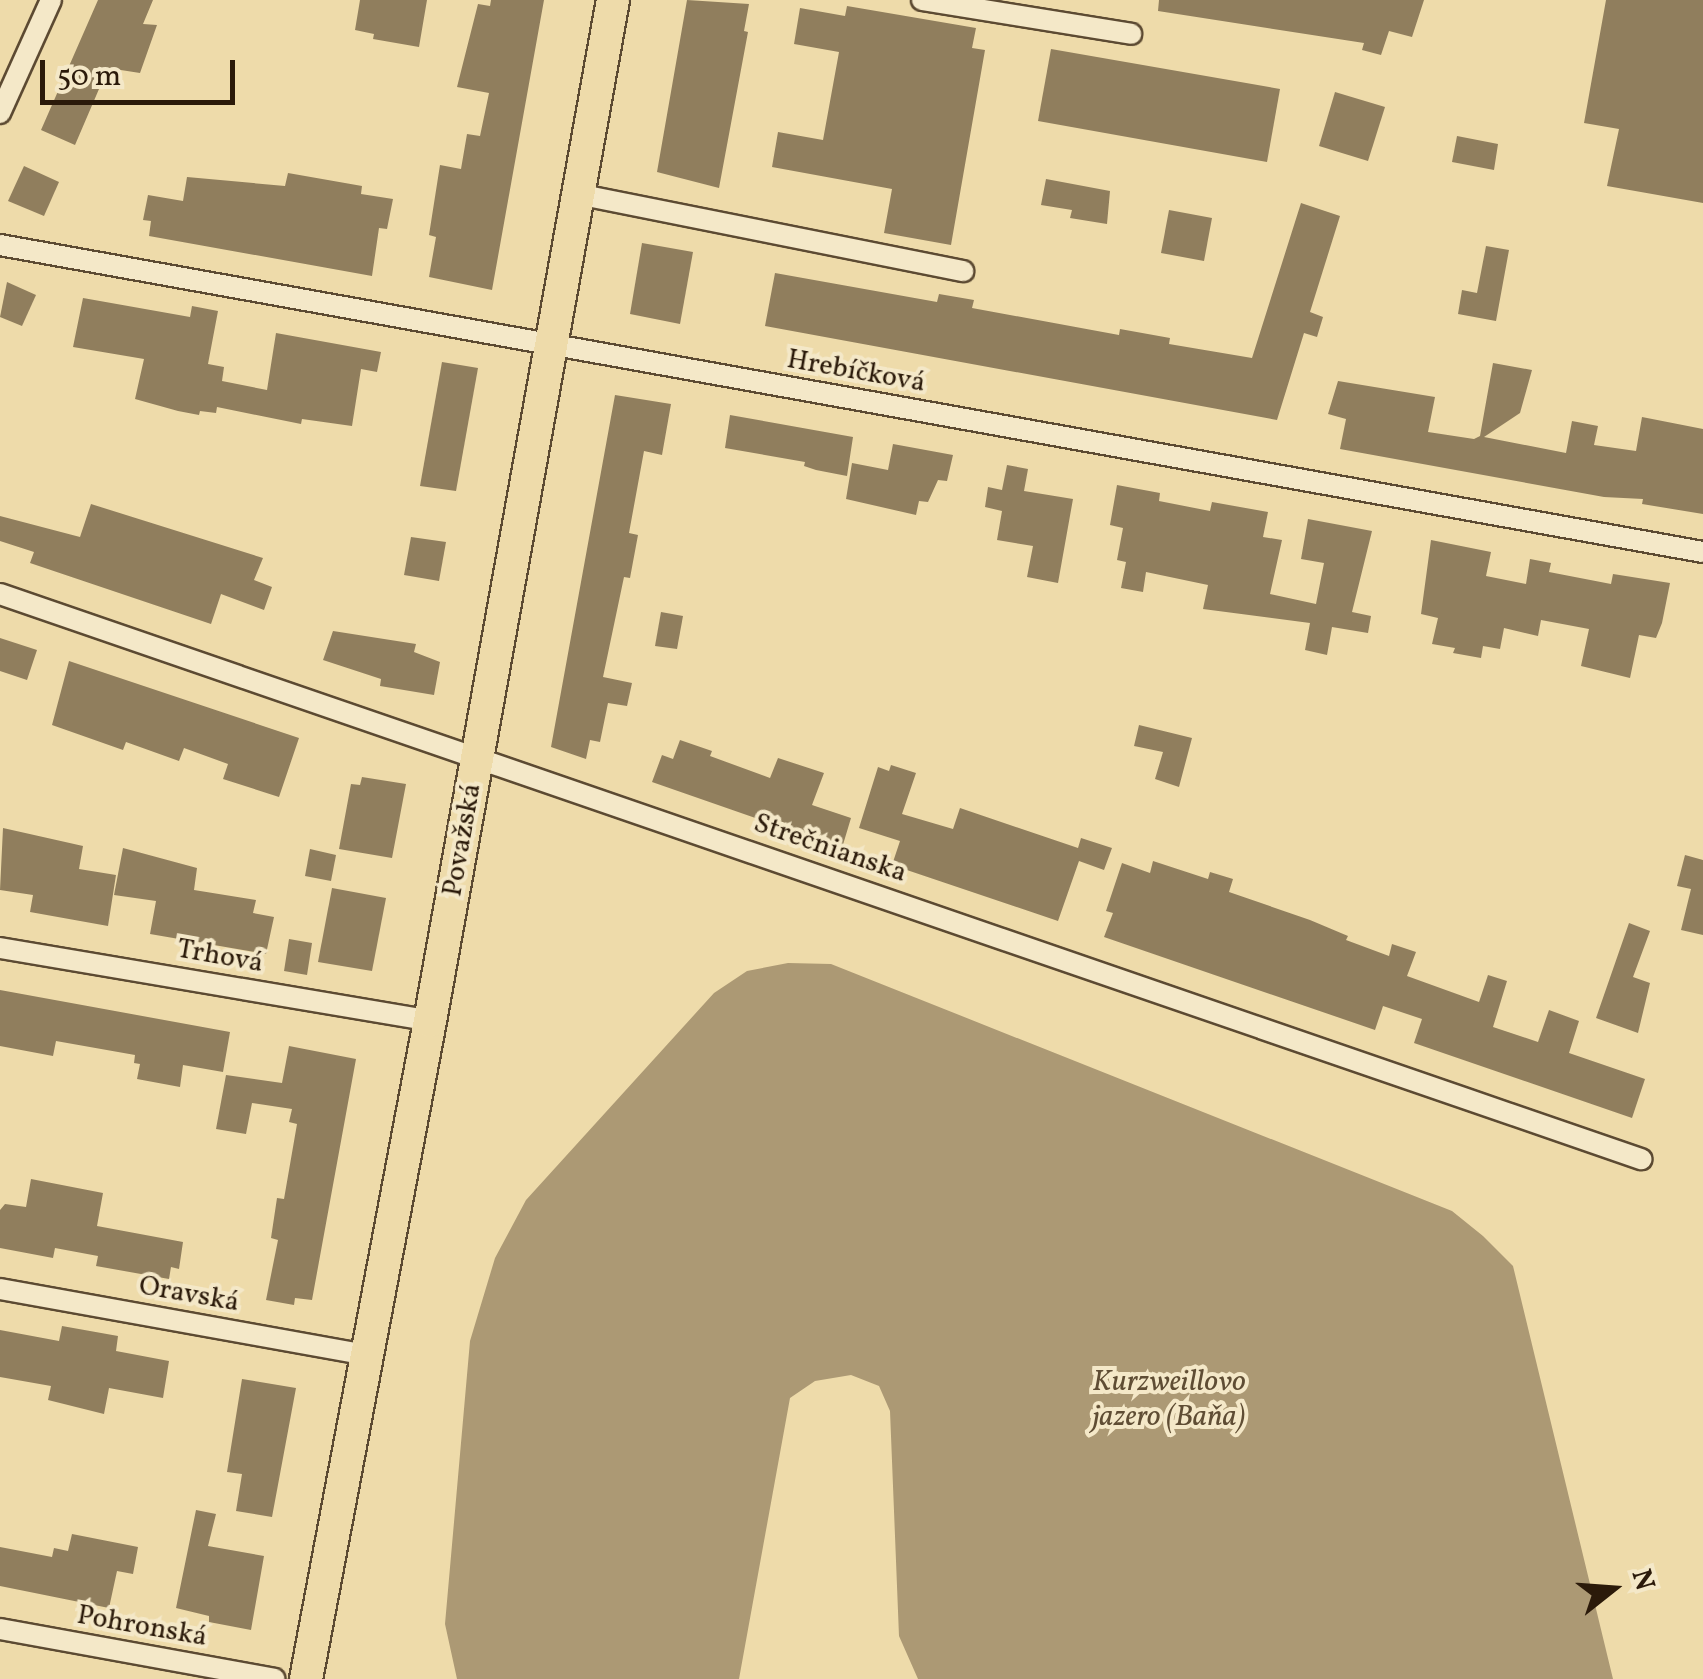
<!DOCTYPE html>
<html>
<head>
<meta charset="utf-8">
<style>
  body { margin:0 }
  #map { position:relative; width:1703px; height:1679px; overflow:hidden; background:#eedbaa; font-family:Vollkorn,serif }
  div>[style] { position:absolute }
  .water>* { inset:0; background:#ac9974 }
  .building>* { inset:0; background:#907e5d }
  .roads { filter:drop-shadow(2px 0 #5c4a32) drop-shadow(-2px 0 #5c4a32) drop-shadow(0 2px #5c4a32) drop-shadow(0 -2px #5c4a32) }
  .minor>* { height:20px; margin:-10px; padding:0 10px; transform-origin:10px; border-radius:10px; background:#f4e8c8 }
  .primary>* { height:32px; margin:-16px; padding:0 16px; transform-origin:16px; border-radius:16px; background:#eedbaa }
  span { translate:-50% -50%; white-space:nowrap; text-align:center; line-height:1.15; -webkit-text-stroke:8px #f4e8c8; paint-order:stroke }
  .street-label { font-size:28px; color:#2b1a0a }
  .water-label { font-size:30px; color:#5f4d34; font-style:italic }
  .north { position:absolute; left:1563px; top:1539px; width:100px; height:100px; -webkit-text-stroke:8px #f4e8c8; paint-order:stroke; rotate:73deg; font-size:28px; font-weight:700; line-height:40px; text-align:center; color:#2b1a0a }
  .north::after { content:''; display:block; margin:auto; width:35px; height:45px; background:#2b1a0a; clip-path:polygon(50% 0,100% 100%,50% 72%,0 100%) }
  .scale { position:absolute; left:40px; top:60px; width:195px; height:45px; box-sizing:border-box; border:5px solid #2b1a0a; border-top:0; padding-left:12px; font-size:30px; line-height:35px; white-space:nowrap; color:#2b1a0a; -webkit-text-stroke:8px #f4e8c8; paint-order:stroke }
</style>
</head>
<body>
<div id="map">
  <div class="water">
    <div style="clip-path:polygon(788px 963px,831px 964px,1452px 1211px,1483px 1236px,1513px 1266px,1613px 1679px,918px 1679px,899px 1636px,890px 1411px,879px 1386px,851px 1375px,815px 1381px,790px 1398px,739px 1679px,457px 1679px,445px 1624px,470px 1341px,495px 1258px,526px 1200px,714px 993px,747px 971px)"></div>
  </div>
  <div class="building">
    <div style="clip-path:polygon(98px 0,153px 0,143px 24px,157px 25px,140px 73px,108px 68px,75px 145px,41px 130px)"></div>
    <div style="clip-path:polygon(360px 0,427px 0,419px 47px,373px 39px,374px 34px,355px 30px)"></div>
    <div style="clip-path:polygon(491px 0,544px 0,492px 290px,429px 277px,436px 237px,429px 235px,440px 165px,461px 169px,467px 134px,480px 136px,489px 93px,457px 87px,478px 4px,490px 6px)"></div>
    <div style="clip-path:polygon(687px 0,749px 4px,744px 31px,748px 32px,719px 188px,657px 172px)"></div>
    <div style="clip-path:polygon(1159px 0,1424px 0,1412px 37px,1389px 31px,1381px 55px,1362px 50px,1364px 43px,1158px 11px)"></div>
    <div style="clip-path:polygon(1606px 0,1703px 0,1703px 203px,1607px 186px,1619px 129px,1584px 123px)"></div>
    <div style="clip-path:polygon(847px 6px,976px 28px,972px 48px,985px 50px,951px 245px,884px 233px,892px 189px,772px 167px,778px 132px,823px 140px,839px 52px,794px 44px,800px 8px,845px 16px)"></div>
    <div style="clip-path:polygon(1051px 49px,1280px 89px,1267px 162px,1038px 121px)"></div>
    <div style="clip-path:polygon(1335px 92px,1385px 107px,1368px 161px,1319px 146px)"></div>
    <div style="clip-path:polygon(1457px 136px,1498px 144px,1494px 170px,1452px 162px)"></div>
    <div style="clip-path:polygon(24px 166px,59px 182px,44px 216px,8px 201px)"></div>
    <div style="clip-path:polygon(288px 173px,362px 186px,361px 194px,393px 199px,387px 229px,379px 228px,372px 276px,149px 236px,151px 221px,143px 220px,148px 195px,183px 201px,187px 177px,285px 186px)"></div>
    <div style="clip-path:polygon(1046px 179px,1110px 191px,1107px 224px,1070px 218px,1072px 210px,1041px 205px)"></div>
    <div style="clip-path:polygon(1301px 203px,1340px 216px,1310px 312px,1323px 317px,1317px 337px,1304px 333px,1277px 420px,765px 326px,775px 273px,937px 302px,939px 294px,974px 300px,972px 308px,1119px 335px,1120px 329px,1170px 338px,1169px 344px,1252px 358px)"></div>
    <div style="clip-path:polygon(1169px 210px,1212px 218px,1204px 261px,1161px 253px)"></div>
    <div style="clip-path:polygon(642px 243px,693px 252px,680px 324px,630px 314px)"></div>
    <div style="clip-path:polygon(1486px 246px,1509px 250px,1496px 321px,1458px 314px,1462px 290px,1477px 293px)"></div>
    <div style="clip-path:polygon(7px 282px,36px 295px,22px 326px,0 317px)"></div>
    <div style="clip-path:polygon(83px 298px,190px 317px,192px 306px,218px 311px,208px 364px,224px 367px,222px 381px,267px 390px,276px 333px,381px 352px,377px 372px,361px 369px,352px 426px,302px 419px,301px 424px,217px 407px,216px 413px,200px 411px,199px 415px,178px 411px,135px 399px,144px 359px,73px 347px)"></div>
    <div style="clip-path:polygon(442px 362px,478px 368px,456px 491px,420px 486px)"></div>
    <div style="clip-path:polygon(1493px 363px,1532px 370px,1520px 413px,1484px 437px,1566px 453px,1572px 421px,1598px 426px,1594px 445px,1636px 451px,1642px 417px,1703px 429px,1703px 514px,1642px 504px,1643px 499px,1604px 497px,1340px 449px,1346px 419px,1328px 414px,1338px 381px,1435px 397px,1428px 432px,1474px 439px,1480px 436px)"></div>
    <div style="clip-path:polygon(615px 395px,671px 404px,662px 455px,644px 451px,629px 533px,638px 535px,630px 578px,624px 577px,603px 677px,632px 683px,627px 706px,608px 703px,600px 742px,590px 740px,586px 759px,551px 747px)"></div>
    <div style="clip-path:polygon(730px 415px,853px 437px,847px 476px,816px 470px,804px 466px,805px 462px,725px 448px)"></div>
    <div style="clip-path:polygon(893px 444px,953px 455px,947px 481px,938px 480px,928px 502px,919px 501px,916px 515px,846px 499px,852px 463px,888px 470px)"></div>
    <div style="clip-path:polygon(1007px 465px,1028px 469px,1024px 491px,1073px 499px,1058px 583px,1027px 577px,1033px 546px,997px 540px,1002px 511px,985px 507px,988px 487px,1002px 490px)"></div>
    <div style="clip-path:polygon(1117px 485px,1160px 493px,1159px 501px,1210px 511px,1212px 502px,1268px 512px,1263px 537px,1282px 540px,1270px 594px,1316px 604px,1324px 563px,1301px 559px,1308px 519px,1372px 531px,1352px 612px,1371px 616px,1368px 633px,1332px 627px,1327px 655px,1305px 650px,1310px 623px,1203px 609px,1208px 585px,1146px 572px,1143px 592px,1121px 588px,1126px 562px,1117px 560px,1123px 528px,1110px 525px)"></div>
    <div style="clip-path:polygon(91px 504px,263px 558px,254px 580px,272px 587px,264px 610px,221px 594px,211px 624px,30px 563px,34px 552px,0 541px,0 516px,80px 537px)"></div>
    <div style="clip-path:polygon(411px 537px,446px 542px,439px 581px,404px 575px)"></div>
    <div style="clip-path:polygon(1431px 540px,1491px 552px,1486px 576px,1526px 584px,1530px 559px,1551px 563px,1549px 572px,1611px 584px,1613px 574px,1670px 583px,1662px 623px,1656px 638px,1639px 635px,1630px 678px,1581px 666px,1589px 629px,1541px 620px,1538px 636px,1504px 628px,1500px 649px,1483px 646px,1481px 658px,1453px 653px,1455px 648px,1432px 644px,1438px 618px,1421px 614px)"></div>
    <div style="clip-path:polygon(661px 612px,683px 616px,677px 649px,655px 646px)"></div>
    <div style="clip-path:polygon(333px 631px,416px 644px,414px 652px,440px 662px,434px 695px,380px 686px,381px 679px,323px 660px)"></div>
    <div style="clip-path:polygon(0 638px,37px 650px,27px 680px,0 671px)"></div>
    <div style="clip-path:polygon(69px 661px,299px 738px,279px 797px,223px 779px,228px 764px,184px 748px,179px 761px,126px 742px,123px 750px,52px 725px)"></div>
    <div style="clip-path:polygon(1139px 725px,1192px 738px,1179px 787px,1155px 779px,1163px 752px,1134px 746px)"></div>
    <div style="clip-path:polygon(680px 740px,712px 751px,710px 756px,770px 778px,778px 758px,824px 773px,812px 805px,851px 818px,842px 848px,652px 782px,662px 755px,673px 759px)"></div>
    <div style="clip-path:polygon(891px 765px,916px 773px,902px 814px,953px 829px,960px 808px,1078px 848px,1081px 838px,1112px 848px,1104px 870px,1079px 861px,1058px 921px,892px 865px,900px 841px,859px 828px,878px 767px,889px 771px)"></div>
    <div style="clip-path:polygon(362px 777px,406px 784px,392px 858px,339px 849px,351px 784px,360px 785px)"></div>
    <div style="clip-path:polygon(3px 828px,83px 846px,79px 869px,116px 875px,108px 926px,30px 912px,33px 895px,0 890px)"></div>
    <div style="clip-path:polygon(123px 848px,197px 868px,194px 890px,256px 900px,253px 913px,274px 917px,266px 954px,150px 934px,156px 901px,114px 895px)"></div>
    <div style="clip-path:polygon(310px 849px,336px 855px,331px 881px,305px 876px)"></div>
    <div style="clip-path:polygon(1685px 855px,1703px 860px,1703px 935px,1681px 930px,1691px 889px,1677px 886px)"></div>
    <div style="clip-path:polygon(1153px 861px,1208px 879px,1210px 872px,1233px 879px,1229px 892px,1310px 920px,1348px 936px,1346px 940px,1389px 956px,1392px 944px,1416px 952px,1407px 976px,1479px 1002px,1488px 975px,1507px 981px,1493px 1027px,1538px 1042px,1549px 1010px,1579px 1021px,1569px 1053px,1645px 1079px,1632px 1118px,1414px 1043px,1422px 1019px,1383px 1006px,1375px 1030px,1104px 937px,1113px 913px,1106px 911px,1122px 863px,1150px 873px)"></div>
    <div style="clip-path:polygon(332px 888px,386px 898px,372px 971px,318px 962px)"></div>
    <div style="clip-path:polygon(1629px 923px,1650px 931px,1633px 977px,1650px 983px,1638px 1033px,1596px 1018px)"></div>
    <div style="clip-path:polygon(289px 939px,312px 943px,307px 975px,284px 971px)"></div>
    <div style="clip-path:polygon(0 990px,230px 1032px,223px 1072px,183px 1065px,180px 1087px,137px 1079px,140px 1064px,134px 1063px,135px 1055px,56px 1041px,53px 1056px,0 1046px)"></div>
    <div style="clip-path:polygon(289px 1046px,356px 1059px,312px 1300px,295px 1298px,294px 1305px,266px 1300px,278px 1240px,271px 1238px,277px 1198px,284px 1199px,297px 1124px,289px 1122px,292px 1109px,252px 1103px,246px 1134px,216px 1129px,226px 1075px,282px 1083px)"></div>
    <div style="clip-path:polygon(31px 1179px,103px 1193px,97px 1226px,183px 1242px,179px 1269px,171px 1267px,169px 1279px,96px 1266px,98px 1256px,55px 1248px,53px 1258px,0 1248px,0 1210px,5px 1204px,26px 1207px)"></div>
    <div style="clip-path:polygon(62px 1326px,118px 1336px,116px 1351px,169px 1361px,163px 1398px,109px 1388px,104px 1414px,48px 1400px,51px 1386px,0 1377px,0 1330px,59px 1341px)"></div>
    <div style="clip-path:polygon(242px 1379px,296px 1388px,272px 1517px,236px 1511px,242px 1474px,227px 1472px)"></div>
    <div style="clip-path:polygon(196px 1510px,216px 1514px,208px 1546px,264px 1556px,251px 1630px,209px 1622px,209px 1616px,176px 1608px)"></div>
    <div style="clip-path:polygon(72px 1534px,138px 1547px,133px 1574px,117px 1571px,109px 1608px,0 1586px,0 1547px,52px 1557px,54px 1548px,68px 1551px)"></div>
  </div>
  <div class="roads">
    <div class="minor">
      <div style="left:922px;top:0;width:212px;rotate:9.2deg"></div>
      <div style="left:0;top:113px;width:124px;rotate:-65.7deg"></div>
      <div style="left:577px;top:194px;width:394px;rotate:11.3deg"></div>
      <div style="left:0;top:245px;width:1730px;rotate:10.22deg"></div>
      <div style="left:0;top:594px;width:1736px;rotate:19deg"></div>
      <div style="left:0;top:948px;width:436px;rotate:9.6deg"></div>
      <div style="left:0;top:1289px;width:374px;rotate:10.2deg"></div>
      <div style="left:0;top:1629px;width:279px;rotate:10.3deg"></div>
    </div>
    <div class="primary">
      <div style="left:306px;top:1679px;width:670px;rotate:-79.33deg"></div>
      <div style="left:430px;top:1021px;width:1037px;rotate:-79.84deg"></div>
    </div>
  </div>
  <div class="street-label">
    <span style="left:856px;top:372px;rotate:10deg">Hrebíčková</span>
    <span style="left:463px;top:840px;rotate:-80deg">Považská</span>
    <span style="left:830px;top:849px;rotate:19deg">Strečnianska</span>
    <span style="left:220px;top:957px;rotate:10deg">Trhová</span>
    <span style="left:189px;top:1295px;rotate:10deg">Oravská</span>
    <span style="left:142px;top:1627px;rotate:10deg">Pohronská</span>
  </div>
  <div class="water-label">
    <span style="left:1169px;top:1399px">Kurzweillovo<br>jazero (Baňa)</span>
  </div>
  <div class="north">N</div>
  <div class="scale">50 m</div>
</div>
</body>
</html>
